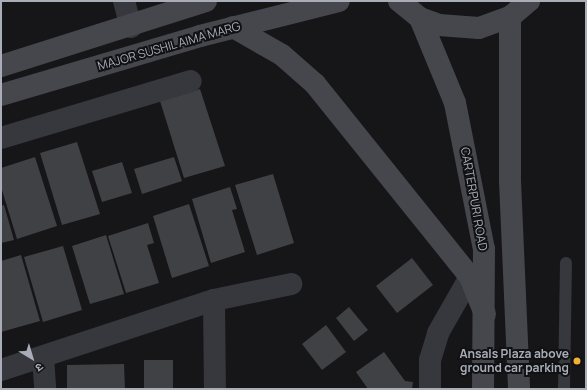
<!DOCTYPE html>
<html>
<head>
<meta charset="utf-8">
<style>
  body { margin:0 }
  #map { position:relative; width:587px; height:390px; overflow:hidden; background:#161618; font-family:Manrope,"Noto Sans Devanagari",sans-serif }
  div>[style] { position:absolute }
  .building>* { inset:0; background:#404145 }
  .lane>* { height:12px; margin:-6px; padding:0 6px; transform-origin:6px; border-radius:6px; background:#37383d }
  .street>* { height:22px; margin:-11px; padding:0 11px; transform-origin:11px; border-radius:11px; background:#37383d }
  .secondary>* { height:22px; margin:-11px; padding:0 11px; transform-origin:11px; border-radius:11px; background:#45474d }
  .dots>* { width:11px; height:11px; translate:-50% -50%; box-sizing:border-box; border:2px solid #111113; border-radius:50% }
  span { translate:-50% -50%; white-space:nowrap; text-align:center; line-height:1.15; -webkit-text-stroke:4px #111113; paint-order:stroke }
  .street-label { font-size:12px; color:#a8adb8 }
  .poi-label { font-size:12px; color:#a8adb8; font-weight:700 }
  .right { translate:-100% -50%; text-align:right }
  .frame { position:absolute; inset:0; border:2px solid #a8adb8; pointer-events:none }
  .north { position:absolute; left:12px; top:338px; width:40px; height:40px; -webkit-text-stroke:3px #111113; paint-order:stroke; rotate:142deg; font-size:11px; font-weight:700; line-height:16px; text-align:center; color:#a8adb8 }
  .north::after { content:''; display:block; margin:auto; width:14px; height:18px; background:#a8adb8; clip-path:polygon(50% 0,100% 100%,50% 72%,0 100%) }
</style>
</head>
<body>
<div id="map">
  <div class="building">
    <div style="clip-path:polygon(200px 89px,225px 166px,184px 178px,160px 101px)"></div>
    <div style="clip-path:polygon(77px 142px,100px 214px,62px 225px,40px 153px)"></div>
    <div style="clip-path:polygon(35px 157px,57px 226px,17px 239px,1px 187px,1px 168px)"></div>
    <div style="clip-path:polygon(174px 157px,182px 181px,142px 194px,134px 169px)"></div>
    <div style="clip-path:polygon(122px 162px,132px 193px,102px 202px,92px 171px)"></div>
    <div style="clip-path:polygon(273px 174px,294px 243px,257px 255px,235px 185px)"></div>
    <div style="clip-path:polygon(230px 187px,237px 209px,232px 210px,245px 252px,211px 263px,192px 199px)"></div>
    <div style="clip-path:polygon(189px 204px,209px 266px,172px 278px,153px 216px)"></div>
    <div style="clip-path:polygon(4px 205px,14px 240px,1px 243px,1px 206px)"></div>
    <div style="clip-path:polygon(148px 223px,154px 243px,147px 245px,159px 283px,126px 293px,108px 236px)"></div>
    <div style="clip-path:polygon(106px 235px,124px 294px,90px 304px,72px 246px)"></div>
    <div style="clip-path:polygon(63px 246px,82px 310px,43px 322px,24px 257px)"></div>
    <div style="clip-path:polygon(21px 255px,40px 321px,1px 332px,1px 261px)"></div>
    <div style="clip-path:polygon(412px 258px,433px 285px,397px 313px,376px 286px)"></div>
    <div style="clip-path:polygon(349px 307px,368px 330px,354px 341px,336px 318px)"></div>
    <div style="clip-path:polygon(326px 325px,346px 352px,322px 370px,302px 344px)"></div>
    <div style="clip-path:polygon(384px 352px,405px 381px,413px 382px,412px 389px,368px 389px,356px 372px)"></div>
    <div style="clip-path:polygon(144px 360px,173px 360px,173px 389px,144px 389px)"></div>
    <div style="clip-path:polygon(124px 364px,125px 389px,67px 389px,67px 365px)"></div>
  </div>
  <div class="lane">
    <div style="left:564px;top:389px;width:126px;rotate:-89.1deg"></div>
  </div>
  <div class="street">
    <div style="left:124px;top:1px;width:27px;rotate:75deg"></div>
    <div style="left:1px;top:138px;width:198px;rotate:-16.7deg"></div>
    <div style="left:214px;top:300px;width:89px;rotate:89.4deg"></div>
    <div style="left:43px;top:357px;width:32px;rotate:86deg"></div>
    <div style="left:1px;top:370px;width:224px;rotate:-18.2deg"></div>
    <div style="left:214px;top:300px;width:79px;rotate:-11.7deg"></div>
    <div style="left:430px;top:389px;width:29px;rotate:-90deg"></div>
    <div style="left:430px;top:360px;width:28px;rotate:-73deg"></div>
    <div style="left:438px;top:333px;width:64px;rotate:-60.3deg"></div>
  </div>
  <div class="secondary">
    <div style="left:399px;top:1px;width:27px;rotate:39deg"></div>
    <div style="left:420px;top:18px;width:20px;rotate:20deg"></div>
    <div style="left:439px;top:25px;width:40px;rotate:4.3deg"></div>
    <div style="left:479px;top:28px;width:33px;rotate:-20deg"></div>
    <div style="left:510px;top:17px;width:25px;rotate:-40deg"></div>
    <div style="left:510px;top:17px;width:164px;rotate:90deg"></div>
    <div style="left:510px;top:181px;width:208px;rotate:87.5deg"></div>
    <div style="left:420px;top:18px;width:92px;rotate:67.6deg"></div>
    <div style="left:455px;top:103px;width:149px;rotate:78.8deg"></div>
    <div style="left:484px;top:249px;width:140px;rotate:90.4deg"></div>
    <div style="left:233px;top:27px;width:56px;rotate:29.7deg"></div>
    <div style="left:282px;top:55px;width:44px;rotate:41.3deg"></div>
    <div style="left:315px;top:84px;width:248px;rotate:51.2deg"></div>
    <div style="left:470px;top:277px;width:40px;rotate:68deg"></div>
    <div style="left:1px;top:66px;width:215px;rotate:-17.6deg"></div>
    <div style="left:1px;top:95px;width:208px;rotate:-16.5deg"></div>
    <div style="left:200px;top:36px;width:143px;rotate:-14.1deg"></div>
  </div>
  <div class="dots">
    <div style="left:577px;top:361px;background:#f2b134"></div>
  </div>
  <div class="street-label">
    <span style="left:169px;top:46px;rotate:-16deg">MAJOR SUSHIL AIMA MARG</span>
    <span style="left:474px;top:199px;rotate:80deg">CARTERPURI ROAD</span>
  </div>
  <div class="poi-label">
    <span class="right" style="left:569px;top:361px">Ansals Plaza above<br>ground car parking</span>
  </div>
  <div class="frame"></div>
  <div class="north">उ</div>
</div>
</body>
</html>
